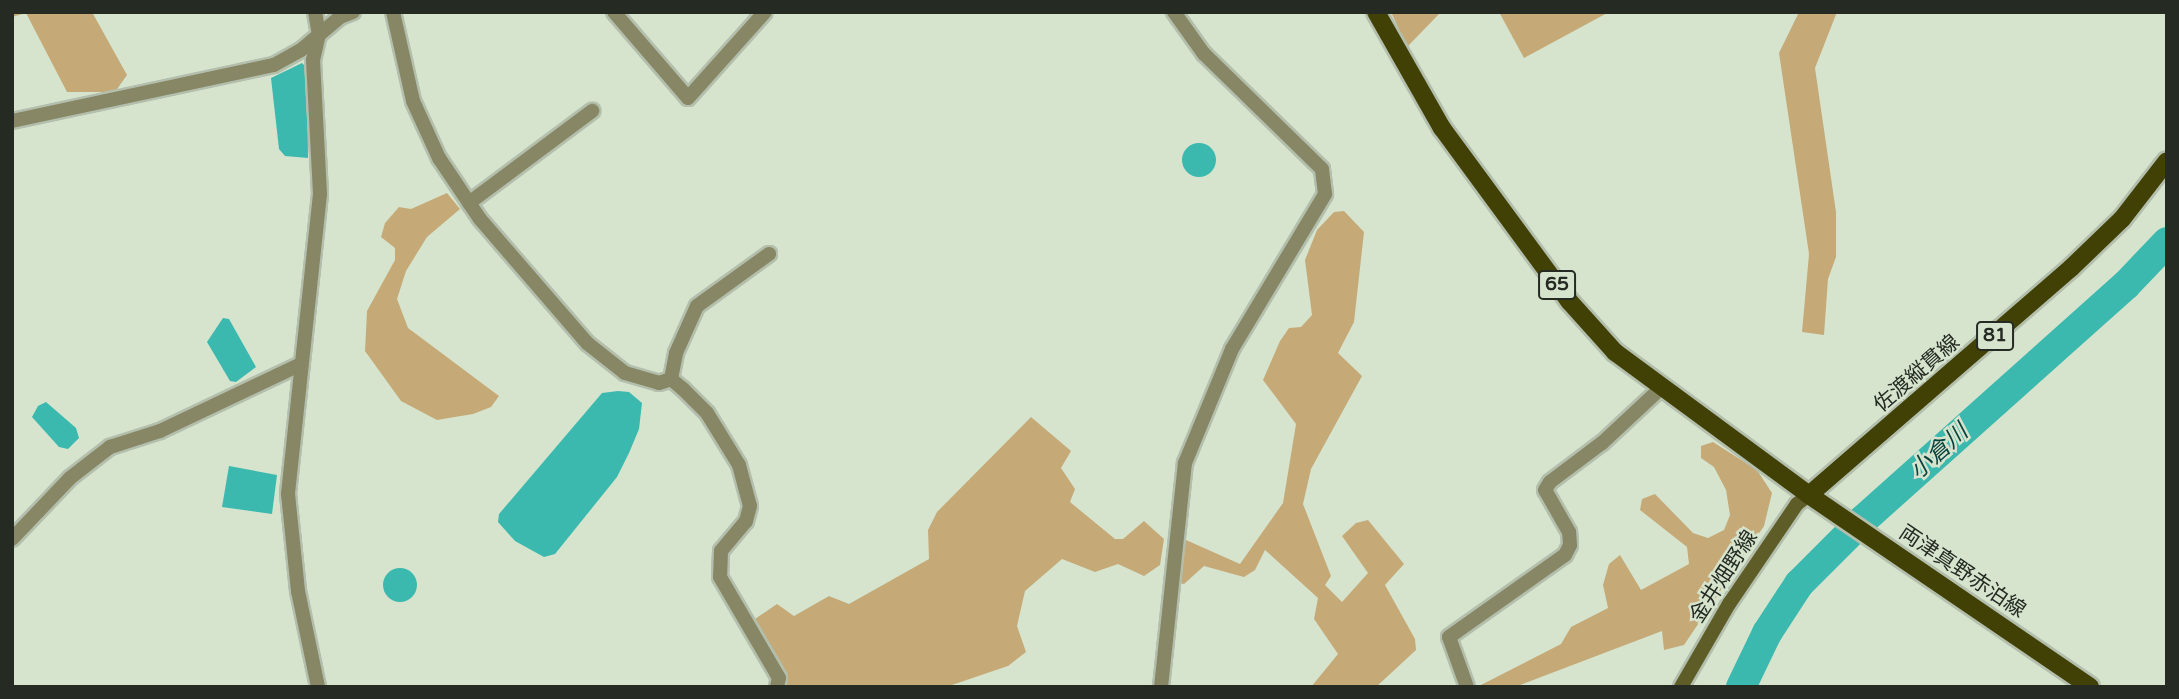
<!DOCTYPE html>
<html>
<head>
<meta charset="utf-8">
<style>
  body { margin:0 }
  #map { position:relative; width:2179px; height:699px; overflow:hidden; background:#d6e4ce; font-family:"Varela Round","Noto Sans JP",sans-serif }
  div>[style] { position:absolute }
  .green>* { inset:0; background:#c5aa78 }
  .water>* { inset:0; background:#3bb9af }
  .round { border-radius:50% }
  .river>* { height:30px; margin:-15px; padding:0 15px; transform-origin:15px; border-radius:15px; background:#3bb9af }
  .roads { filter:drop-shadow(2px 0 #b3bfac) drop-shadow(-2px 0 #b3bfac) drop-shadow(0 2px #b3bfac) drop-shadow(0 -2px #b3bfac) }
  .minor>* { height:14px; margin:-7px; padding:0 7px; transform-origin:7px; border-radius:7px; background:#878765 }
  .secondary>* { height:14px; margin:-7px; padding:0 7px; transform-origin:7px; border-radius:7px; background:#5e5d28 }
  .primary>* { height:18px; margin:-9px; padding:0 9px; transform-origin:9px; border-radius:9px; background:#414005 }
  span { translate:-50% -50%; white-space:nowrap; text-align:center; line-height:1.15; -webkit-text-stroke:5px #d6e4ce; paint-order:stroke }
  .shield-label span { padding:2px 5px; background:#d6e4ce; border:2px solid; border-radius:5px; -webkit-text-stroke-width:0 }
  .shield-label { font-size:19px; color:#252a22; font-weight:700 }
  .street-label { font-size:21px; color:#252a22 }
  .water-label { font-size:23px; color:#0a433e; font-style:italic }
  .frame { position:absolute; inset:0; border:14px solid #252a22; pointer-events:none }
</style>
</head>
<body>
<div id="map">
  <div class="green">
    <div style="clip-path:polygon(12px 12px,92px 12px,127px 75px,115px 92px,67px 92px,26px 13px,12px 17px)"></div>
    <div style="clip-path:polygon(1391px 12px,1441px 12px,1407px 47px)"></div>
    <div style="clip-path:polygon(1499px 12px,1609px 12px,1524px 58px)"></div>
    <div style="clip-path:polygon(1799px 12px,1837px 12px,1815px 68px,1836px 212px,1836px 257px,1828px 279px,1824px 335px,1802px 332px,1809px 254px,1779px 53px)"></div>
    <div style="clip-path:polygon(447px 193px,460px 209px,427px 237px,406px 271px,397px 299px,408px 328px,499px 396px,491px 407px,473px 414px,437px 420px,401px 401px,365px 351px,367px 311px,395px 260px,395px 248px,381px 237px,385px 223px,399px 207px,411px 209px)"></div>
    <div style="clip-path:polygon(1344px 211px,1364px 232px,1354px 322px,1338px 353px,1362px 376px,1311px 469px,1303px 504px,1331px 576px,1325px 585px,1342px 602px,1368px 573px,1342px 536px,1356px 523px,1368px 520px,1404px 564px,1385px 585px,1415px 639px,1416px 650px,1376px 687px,1311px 687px,1338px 654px,1314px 619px,1318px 598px,1265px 550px,1255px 570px,1244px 577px,1204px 566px,1184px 584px,1178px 583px,1186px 540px,1240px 564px,1283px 503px,1296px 424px,1263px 380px,1280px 341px,1289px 328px,1301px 327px,1312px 315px,1305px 260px,1317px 230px,1334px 212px)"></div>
    <div style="clip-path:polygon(1031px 417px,1071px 451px,1061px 468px,1075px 489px,1070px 502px,1115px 539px,1123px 539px,1144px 521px,1164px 539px,1160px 565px,1144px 576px,1118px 564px,1095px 572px,1062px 559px,1025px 591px,1017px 626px,1026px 652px,1008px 666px,946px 687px,784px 687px,752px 621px,777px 604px,794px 616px,829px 596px,849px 604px,929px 559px,928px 530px,937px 512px)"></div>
    <div style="clip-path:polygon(1713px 442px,1757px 470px,1772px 493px,1764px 526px,1684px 645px,1664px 650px,1662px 631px,1515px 687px,1477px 687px,1561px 644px,1571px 627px,1608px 608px,1603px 585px,1609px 564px,1620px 555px,1641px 590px,1689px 564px,1687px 547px,1640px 510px,1642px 499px,1655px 494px,1693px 533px,1708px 538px,1724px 530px,1730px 515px,1726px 490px,1714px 467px,1701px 458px,1701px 446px)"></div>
  </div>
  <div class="water">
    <div style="clip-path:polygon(302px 63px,307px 68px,308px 158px,285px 156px,279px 149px,271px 78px)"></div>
    <div class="round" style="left:1182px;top:143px;width:34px;height:34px"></div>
    <div style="clip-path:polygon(223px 318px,229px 319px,256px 367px,236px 382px,230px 381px,207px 342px)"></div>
    <div style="clip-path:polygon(618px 391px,629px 392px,642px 403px,639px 429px,629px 453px,617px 477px,555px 554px,544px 557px,515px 541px,498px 522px,499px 514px,602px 393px)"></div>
    <div style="clip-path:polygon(46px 402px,76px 428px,79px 438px,68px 449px,59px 447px,32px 417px,38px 406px)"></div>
    <div style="clip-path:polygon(229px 466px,277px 475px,272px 514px,222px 507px)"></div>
    <div class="round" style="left:383px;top:568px;width:34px;height:34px"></div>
  </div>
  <div class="river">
    <div style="left:1741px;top:687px;width:60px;rotate:-64.3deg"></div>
    <div style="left:1767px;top:633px;width:59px;rotate:-56.9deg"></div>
    <div style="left:1799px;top:584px;width:91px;rotate:-45deg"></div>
    <div style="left:1863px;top:520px;width:353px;rotate:-41.8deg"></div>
    <div style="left:2126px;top:285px;width:59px;rotate:-46.4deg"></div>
  </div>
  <div class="roads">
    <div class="minor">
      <div style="left:315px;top:12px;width:22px;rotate:80deg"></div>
      <div style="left:319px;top:34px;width:27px;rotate:103deg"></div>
      <div style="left:313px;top:60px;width:134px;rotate:87deg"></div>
      <div style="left:320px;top:194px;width:302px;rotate:96.1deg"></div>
      <div style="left:288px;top:494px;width:98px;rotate:84.1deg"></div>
      <div style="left:298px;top:591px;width:98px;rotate:78.2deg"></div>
      <div style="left:393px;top:12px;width:91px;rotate:77.3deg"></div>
      <div style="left:413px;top:101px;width:63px;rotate:65.5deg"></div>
      <div style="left:439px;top:158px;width:73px;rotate:56.1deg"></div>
      <div style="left:480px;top:219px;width:164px;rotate:49.2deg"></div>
      <div style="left:587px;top:343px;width:48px;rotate:38.3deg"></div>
      <div style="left:625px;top:373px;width:35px;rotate:16deg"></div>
      <div style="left:659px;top:383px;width:13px;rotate:-18deg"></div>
      <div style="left:671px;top:379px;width:16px;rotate:40deg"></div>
      <div style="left:683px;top:389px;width:34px;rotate:45deg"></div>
      <div style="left:707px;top:413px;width:61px;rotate:58.4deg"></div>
      <div style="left:739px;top:465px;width:42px;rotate:75deg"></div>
      <div style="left:750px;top:506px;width:16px;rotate:105deg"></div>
      <div style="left:746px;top:521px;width:39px;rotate:130deg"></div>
      <div style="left:721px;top:551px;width:26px;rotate:92deg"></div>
      <div style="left:720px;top:577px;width:117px;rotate:59.7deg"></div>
      <div style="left:779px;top:678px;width:9px;rotate:103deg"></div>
      <div style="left:614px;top:12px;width:113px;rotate:49.3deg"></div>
      <div style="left:688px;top:98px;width:115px;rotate:-48.2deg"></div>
      <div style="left:12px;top:121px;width:268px;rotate:-12.1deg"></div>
      <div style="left:274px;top:65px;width:31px;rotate:-29deg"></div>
      <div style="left:301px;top:50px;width:51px;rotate:-40.2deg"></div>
      <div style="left:340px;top:17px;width:14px;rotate:-21deg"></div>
      <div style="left:469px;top:203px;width:154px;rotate:-36.8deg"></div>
      <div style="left:671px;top:379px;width:26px;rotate:-79deg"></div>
      <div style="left:676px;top:353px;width:51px;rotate:-65.9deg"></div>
      <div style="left:697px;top:306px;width:89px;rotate:-35.8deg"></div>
      <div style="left:12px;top:539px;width:84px;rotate:-46.4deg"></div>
      <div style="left:70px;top:478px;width:51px;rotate:-37.8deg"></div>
      <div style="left:110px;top:447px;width:52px;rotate:-17.7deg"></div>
      <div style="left:160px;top:431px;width:156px;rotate:-25.4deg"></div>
      <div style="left:1161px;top:687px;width:225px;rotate:-83.9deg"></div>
      <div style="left:1185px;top:463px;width:123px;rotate:-67.6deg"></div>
      <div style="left:1232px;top:349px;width:181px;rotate:-59deg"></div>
      <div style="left:1325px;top:194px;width:25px;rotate:-97deg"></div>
      <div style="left:1322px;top:169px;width:165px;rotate:-135.7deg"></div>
      <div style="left:1204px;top:54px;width:52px;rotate:-125.5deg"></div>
      <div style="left:1467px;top:687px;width:53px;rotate:-109.8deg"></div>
      <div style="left:1449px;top:637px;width:142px;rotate:-35.3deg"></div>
      <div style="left:1565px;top:555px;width:11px;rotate:-63deg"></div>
      <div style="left:1570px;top:545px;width:13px;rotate:-94deg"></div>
      <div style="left:1569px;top:532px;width:48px;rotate:-119.7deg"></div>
      <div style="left:1545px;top:490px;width:9px;rotate:-58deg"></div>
      <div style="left:1550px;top:482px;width:65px;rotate:-36.9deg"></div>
      <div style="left:1602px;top:443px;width:82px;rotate:-43deg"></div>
    </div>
    <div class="secondary">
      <div style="left:1681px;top:687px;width:96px;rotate:-60deg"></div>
      <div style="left:1729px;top:604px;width:121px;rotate:-55.8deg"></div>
      <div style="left:1797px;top:504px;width:15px;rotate:-37deg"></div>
    </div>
    <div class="primary">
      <div style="left:1376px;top:12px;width:133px;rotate:60.4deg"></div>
      <div style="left:1442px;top:128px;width:215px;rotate:53.7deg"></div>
      <div style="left:1569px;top:301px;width:69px;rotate:48deg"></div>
      <div style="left:1615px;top:352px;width:241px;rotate:36.4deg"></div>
      <div style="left:1809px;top:495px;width:340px;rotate:34.3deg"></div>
      <div style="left:1809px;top:495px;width:347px;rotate:-40.9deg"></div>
      <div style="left:2071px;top:268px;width:71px;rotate:-43.9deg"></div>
      <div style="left:2122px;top:219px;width:73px;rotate:-52.2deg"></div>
    </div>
  </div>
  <div class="shield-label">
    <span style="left:1557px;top:285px">65</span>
    <span style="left:1995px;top:336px">81</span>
  </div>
  <div class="street-label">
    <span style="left:1917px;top:374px;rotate:-41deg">佐渡縦貫線</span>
    <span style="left:1962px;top:572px;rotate:34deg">両津真野赤泊線</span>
    <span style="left:1724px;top:577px;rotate:-57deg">金井畑野線</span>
  </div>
  <div class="water-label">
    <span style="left:1939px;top:452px;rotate:-42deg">小倉川</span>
  </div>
  <div class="frame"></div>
</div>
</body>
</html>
